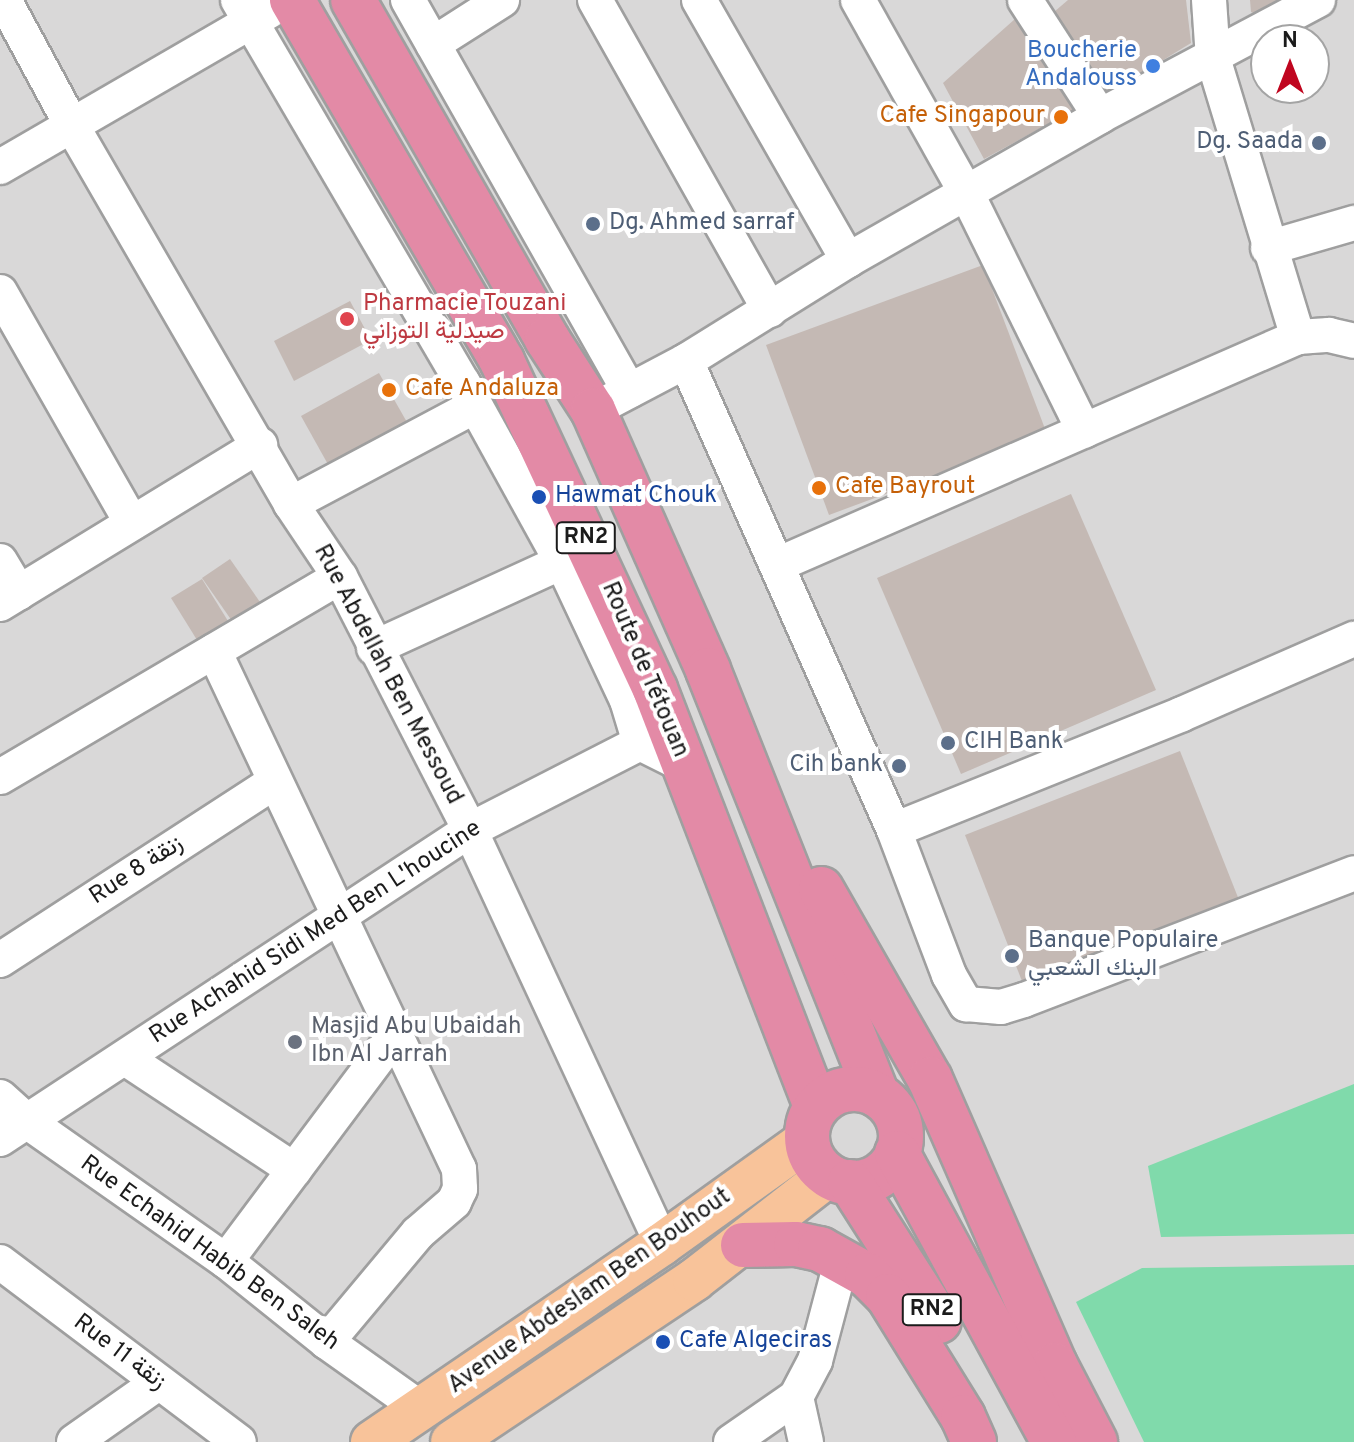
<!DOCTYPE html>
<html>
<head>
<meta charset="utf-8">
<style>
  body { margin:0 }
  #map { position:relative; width:1354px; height:1442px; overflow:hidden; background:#ece7e1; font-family:Overpass,Vazirmatn,sans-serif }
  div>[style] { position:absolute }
  .residential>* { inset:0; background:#d9d8d8 }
  .pitch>* { inset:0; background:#80daab }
  .building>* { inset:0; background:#c4b9b4 }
  .roads { filter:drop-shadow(2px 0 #9f9f9f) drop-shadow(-2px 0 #9f9f9f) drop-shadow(0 2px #9f9f9f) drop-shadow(0 -2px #9f9f9f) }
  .minor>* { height:34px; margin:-17px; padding:0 17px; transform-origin:17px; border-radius:17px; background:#fff }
  .major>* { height:42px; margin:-21px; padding:0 21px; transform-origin:21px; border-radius:21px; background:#f8c39a }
  .highway>* { height:44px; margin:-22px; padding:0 22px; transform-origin:22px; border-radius:22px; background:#e38aa6 }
  .highway>.ring { margin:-22px; padding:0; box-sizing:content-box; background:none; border:44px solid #e38aa6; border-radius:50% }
  .dots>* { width:22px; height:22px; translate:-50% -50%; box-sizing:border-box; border:4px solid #fff; border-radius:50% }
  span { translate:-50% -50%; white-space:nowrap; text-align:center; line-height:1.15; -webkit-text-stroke:8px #fff; paint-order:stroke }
  .shield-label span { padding:2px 6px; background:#fff; border:2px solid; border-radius:6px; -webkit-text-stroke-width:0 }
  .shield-label { font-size:22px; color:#1b1b1b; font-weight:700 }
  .shop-label { font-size:24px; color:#366cbe }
  .right { translate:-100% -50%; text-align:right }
  .food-label { font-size:24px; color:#c56008 }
  .left { translate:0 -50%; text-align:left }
  .service-label { font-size:24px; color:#4e5e75 }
  .health-label { font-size:24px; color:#be3a42 }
  .transit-label { font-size:24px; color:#164399 }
  .street-label { font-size:24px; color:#1b1b1b }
  .worship-label { font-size:24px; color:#5b616d }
  .north { position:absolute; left:1250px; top:24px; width:80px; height:80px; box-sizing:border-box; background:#fff; border:2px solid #a4a4a4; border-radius:50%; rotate:0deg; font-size:22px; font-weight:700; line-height:32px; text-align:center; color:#1b1b1b }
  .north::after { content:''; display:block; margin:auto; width:28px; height:36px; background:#c0061f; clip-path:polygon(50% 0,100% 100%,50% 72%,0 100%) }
</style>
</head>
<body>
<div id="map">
  <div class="residential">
    <div style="clip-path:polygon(evenodd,0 0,1354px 0,1354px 1442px,0 1442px,0 0,1266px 40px,1314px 40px,1314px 88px,1266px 88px,1266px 40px)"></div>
  </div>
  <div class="pitch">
    <div style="clip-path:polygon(1354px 1084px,1354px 1234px,1161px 1237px,1148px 1166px)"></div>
    <div style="clip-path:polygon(1354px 1265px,1354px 1442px,1144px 1442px,1076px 1302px,1142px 1268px)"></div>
  </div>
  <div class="building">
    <div style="clip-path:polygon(1068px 0,1186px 0,1191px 43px,1106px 95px,1054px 12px)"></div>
    <div style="clip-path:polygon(1250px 0,1306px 0,1274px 20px,1251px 12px)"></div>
    <div style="clip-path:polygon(1024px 11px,1081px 106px,984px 159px,943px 83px)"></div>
    <div style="clip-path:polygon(983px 265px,1047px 434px,829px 515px,766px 345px)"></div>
    <div style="clip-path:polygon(350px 301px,371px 340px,294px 381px,274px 341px)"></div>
    <div style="clip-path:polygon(379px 373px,408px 424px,330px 468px,301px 416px)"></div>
    <div style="clip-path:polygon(1071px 494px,1156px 690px,961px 774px,877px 578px)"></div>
    <div style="clip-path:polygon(230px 559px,260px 602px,232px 621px,202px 578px)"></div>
    <div style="clip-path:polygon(202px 579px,228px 621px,197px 640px,171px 598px)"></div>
    <div style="clip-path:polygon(1180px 751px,1243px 910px,1027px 994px,965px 835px)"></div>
  </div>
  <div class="roads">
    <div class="minor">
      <div style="left:4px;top:0;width:143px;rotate:61.6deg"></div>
      <div style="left:72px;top:126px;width:437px;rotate:59.9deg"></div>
      <div style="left:291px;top:504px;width:88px;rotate:56.1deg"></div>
      <div style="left:340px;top:577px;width:284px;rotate:62.8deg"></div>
      <div style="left:470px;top:830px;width:456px;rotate:65.1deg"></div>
      <div style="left:238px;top:0;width:444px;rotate:59.6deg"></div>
      <div style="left:463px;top:383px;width:205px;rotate:61.1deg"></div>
      <div style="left:562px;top:562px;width:153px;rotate:64.8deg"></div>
      <div style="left:627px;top:700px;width:45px;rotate:73.2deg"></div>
      <div style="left:640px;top:743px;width:51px;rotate:26.6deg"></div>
      <div style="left:408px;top:0;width:449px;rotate:60.5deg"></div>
      <div style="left:595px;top:0;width:356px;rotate:60.6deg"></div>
      <div style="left:699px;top:0;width:300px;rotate:60.2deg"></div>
      <div style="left:858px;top:0;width:223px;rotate:60.7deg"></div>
      <div style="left:967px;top:194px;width:264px;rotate:63.7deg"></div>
      <div style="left:1025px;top:0;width:138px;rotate:57.1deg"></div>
      <div style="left:1209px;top:0;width:58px;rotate:86.1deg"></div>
      <div style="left:1213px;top:58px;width:292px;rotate:73.1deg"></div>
      <div style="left:433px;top:44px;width:82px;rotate:-32.5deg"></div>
      <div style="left:0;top:167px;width:311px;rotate:-30.1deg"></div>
      <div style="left:1268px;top:248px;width:90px;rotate:-16.2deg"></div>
      <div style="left:0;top:292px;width:266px;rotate:60.3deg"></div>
      <div style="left:686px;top:361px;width:513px;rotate:66.08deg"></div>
      <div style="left:894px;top:830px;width:155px;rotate:69.2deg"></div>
      <div style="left:949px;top:975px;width:34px;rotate:60deg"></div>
      <div style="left:966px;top:1004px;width:35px;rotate:5deg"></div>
      <div style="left:1001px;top:1007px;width:24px;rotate:-17deg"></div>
      <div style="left:1024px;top:1000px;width:354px;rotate:-21deg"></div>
      <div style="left:593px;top:410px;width:105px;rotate:-27.8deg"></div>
      <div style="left:686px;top:361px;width:191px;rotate:-31.9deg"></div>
      <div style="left:848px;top:260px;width:290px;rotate:-29.7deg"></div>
      <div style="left:1100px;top:116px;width:247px;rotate:-28deg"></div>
      <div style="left:291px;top:504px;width:208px;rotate:-28deg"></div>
      <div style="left:0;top:561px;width:37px;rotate:59deg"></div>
      <div style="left:779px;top:564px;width:566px;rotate:-23.62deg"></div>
      <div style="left:1298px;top:337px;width:31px;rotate:-4deg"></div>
      <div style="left:1329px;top:335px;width:26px;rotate:13deg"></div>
      <div style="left:0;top:604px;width:305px;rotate:-31.4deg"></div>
      <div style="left:374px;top:648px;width:207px;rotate:-24.6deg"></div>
      <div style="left:214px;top:651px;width:573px;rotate:64.69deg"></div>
      <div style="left:459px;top:1169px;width:20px;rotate:87deg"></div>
      <div style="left:460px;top:1189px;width:14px;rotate:115deg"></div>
      <div style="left:454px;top:1202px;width:48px;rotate:139.3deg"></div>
      <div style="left:418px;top:1233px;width:142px;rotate:129.9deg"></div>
      <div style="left:0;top:777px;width:394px;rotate:-30.5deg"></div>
      <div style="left:894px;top:830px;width:310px;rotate:-21.9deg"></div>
      <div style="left:1182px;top:714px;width:188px;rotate:-23.6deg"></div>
      <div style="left:0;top:960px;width:327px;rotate:-33deg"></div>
      <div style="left:125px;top:1058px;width:203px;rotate:33.5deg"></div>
      <div style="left:0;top:1097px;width:38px;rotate:42deg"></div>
      <div style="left:28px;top:1122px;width:242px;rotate:35.1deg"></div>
      <div style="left:226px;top:1261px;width:129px;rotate:38.7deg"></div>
      <div style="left:327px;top:1342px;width:114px;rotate:35.4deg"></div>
      <div style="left:0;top:1139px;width:562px;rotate:-33.32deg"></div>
      <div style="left:470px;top:830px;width:191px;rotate:-27.1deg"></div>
      <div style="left:226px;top:1261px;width:282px;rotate:-53.2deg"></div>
      <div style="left:0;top:1262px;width:299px;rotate:37deg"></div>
      <div style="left:796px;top:1397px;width:46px;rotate:77.5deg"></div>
      <div style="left:74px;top:1442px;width:103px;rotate:-35.1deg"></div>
      <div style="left:731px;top:1442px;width:79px;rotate:-34.7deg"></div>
      <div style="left:796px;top:1397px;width:41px;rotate:-62.2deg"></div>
      <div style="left:815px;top:1361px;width:106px;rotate:-75.2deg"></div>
    </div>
    <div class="major">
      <div style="left:372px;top:1442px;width:351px;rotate:-34.3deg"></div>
      <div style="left:662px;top:1244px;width:178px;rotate:-35.6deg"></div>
      <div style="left:452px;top:1442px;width:291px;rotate:-33.8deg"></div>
      <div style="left:694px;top:1280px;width:171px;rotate:-37.9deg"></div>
    </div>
    <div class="highway">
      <div style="left:292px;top:0;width:418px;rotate:59.8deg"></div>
      <div style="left:502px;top:361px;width:362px;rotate:65deg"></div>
      <div style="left:655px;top:689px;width:448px;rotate:68.9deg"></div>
      <div style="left:353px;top:0;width:391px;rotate:60.2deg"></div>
      <div style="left:547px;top:339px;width:85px;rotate:57.1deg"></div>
      <div style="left:593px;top:410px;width:284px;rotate:66.1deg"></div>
      <div style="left:708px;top:670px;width:457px;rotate:68.3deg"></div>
      <div style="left:821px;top:889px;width:219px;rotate:60.2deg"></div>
      <div style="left:930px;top:1079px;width:312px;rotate:66.4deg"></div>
      <div style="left:1055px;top:1365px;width:87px;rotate:62.5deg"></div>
      <div class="ring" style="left:807px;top:1089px;width:50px;height:50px"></div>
      <div style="left:897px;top:1153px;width:329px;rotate:61.5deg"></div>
      <div style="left:850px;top:1182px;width:165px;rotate:57.4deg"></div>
      <div style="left:743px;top:1245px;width:53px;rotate:-1.1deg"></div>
      <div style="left:796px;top:1244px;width:25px;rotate:12deg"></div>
      <div style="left:820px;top:1249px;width:54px;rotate:29deg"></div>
      <div style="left:867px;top:1275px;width:30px;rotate:45deg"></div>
      <div style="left:888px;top:1296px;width:142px;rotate:58.2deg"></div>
      <div style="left:963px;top:1417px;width:27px;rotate:66deg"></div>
    </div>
  </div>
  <div class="dots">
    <div style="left:1153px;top:66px;background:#3f7fe0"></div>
    <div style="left:1061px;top:117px;background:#e8710a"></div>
    <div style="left:1319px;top:143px;background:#5c6f8a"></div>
    <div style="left:593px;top:224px;background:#5c6f8a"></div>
    <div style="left:347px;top:319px;background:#e0444e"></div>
    <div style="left:389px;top:390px;background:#e8710a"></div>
    <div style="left:819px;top:488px;background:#e8710a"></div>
    <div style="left:539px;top:497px;background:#1a4fb4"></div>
    <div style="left:948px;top:743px;background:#5c6f8a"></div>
    <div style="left:899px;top:766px;background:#5c6f8a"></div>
    <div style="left:1012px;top:956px;background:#5c6f8a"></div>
    <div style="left:295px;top:1042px;background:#6b7280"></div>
    <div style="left:663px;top:1342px;background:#1a4fb4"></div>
  </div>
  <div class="shield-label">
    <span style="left:586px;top:538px">RN2</span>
    <span style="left:932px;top:1310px">RN2</span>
  </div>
  <div class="shop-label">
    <span class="right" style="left:1137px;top:66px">Boucherie<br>Andalouss</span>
  </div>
  <div class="food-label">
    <span class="right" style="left:1045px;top:117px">Cafe Singapour</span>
    <span class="left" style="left:405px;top:390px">Cafe Andaluza</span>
    <span class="left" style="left:835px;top:488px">Cafe Bayrout</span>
  </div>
  <div class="service-label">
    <span class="right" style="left:1303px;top:143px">Dg. Saada</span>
    <span class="left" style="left:609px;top:224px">Dg. Ahmed sarraf</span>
    <span class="left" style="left:964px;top:743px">CIH Bank</span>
    <span class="right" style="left:883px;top:766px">Cih bank</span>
    <span class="left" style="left:1028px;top:956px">Banque Populaire<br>البنك الشعبي</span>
  </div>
  <div class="health-label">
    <span class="left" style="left:363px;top:319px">Pharmacie Touzani<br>صيدلية التوزاني</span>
  </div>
  <div class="transit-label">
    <span class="left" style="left:555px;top:497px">Hawmat Chouk</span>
    <span class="left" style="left:679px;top:1342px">Cafe Algeciras</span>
  </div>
  <div class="street-label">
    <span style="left:644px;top:670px;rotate:67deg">Route de Tétouan</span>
    <span style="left:387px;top:675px;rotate:62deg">Rue Abdellah Ben Messoud</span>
    <span style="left:137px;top:871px;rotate:-33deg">Rue 8 زنقة</span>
    <span style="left:316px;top:933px;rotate:-33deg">Rue Achahid Sidi Med Ben L'houcine</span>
    <span style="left:209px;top:1254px;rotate:36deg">Rue Echahid Habib Ben Saleh</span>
    <span style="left:590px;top:1292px;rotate:-35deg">Avenue Abdeslam Ben Bouhout</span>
    <span style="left:119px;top:1353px;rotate:37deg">Rue 11 زنقة</span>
  </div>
  <div class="worship-label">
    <span class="left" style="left:311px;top:1042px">Masjid Abu Ubaidah<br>Ibn Al Jarrah</span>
  </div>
  <div class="north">N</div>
</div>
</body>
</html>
